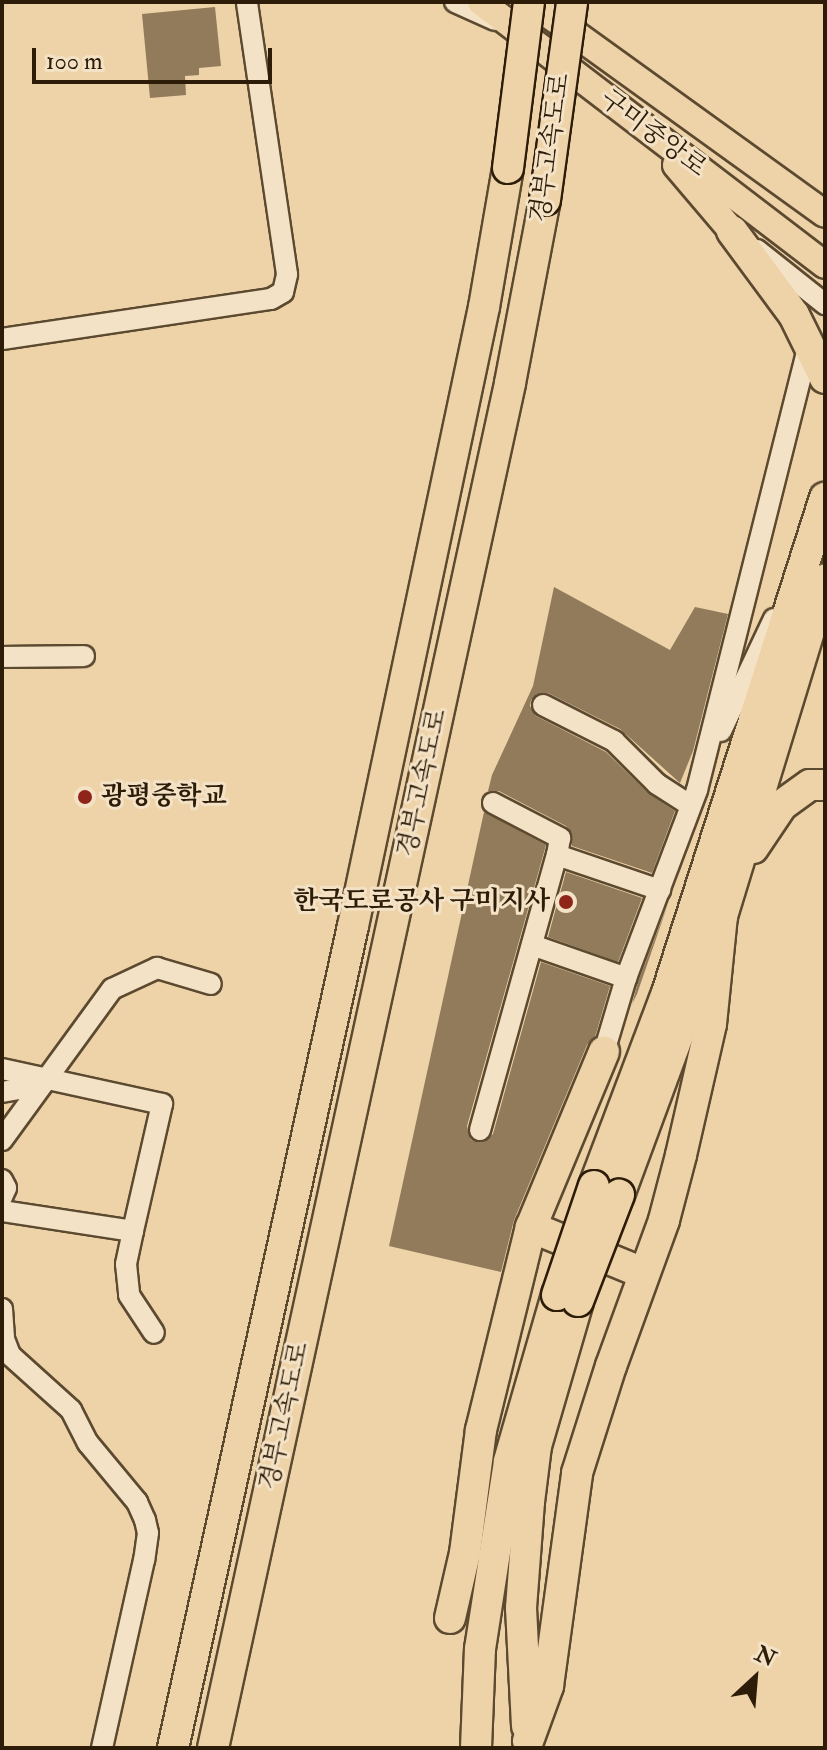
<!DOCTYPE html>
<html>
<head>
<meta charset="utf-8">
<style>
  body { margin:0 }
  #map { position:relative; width:827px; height:1750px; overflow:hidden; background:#eed2a8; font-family:"IM FELL Double Pica","Noto Serif KR",serif }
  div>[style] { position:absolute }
  .building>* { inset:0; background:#917b5b }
  .roads { filter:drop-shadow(2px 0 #5c4a30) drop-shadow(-2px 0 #5c4a30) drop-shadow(0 2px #5c4a30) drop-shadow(0 -2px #5c4a30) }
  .minor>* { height:20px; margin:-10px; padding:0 10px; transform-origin:10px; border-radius:10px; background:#f4e2c6 }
  .major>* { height:26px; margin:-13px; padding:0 13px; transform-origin:13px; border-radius:13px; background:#eed2a8 }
  .highway>* { height:30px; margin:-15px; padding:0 15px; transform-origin:15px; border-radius:15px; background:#eed2a8 }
  .bridges { filter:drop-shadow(2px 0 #2c1c08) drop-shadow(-2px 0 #2c1c08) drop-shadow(0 2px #2c1c08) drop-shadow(0 -2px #2c1c08) }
  .highway-bridge>* { height:30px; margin:-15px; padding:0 15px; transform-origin:15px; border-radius:15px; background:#eed2a8 }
  .dots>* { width:22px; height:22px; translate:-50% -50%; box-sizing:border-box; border:4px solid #f4e2c6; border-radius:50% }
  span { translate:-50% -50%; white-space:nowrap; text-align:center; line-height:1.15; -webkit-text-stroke:6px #f4e2c6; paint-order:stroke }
  .street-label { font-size:26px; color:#2c1c08 }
  .poi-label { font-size:26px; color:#2c1c08; font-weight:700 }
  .left { translate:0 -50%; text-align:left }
  .right { translate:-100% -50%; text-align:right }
  .frame { position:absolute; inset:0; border:4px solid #2c1c08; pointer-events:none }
  .north { position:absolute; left:715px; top:1638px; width:80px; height:80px; -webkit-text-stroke:6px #f4e2c6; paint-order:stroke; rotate:26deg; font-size:22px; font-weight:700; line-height:32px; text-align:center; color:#2c1c08 }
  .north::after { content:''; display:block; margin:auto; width:28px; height:36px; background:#2c1c08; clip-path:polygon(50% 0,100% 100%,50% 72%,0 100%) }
  .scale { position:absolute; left:32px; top:48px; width:240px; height:36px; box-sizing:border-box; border:4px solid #2c1c08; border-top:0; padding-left:10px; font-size:24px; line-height:28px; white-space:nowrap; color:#2c1c08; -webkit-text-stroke:6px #f4e2c6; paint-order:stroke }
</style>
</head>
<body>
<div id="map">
  <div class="building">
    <div style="clip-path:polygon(215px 7px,221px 66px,199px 68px,199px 75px,185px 76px,186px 95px,150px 98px,142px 14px)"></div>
    <div style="clip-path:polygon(554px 587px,670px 650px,695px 607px,728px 614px,693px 751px,680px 783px,620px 729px,548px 693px,537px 694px,531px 700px,530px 706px,536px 716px,606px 752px,648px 793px,675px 811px,652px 873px,572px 846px,572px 833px,566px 826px,499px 791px,488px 791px,492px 775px,533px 686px)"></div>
    <div style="clip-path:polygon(484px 812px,546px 845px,467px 1126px,471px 1140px,484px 1142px,493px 1134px,541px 962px,610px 986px,595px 1037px,587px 1045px,514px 1220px,501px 1272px,389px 1246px)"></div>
    <div style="clip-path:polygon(566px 872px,642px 898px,618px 962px,548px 937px)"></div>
    <div style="clip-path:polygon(668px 904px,637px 994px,632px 1004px,638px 982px)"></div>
  </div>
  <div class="roads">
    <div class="minor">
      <div style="left:455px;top:2px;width:44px;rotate:24.2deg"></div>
      <div style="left:757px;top:250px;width:87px;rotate:38.5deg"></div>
      <div style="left:2px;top:339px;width:272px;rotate:-8.5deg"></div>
      <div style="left:271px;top:299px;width:14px;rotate:-30deg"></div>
      <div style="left:283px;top:292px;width:18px;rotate:-77deg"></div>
      <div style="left:287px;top:274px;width:275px;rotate:-98.4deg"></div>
      <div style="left:2px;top:657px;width:82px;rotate:-0.7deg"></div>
      <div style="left:543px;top:705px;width:80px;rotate:26.9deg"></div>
      <div style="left:614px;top:741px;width:61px;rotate:45deg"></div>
      <div style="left:657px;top:784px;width:40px;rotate:32.9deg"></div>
      <div style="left:721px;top:731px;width:124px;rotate:-64.7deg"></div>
      <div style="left:493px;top:803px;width:76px;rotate:27.6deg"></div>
      <div style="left:560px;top:838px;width:17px;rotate:100deg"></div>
      <div style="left:557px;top:855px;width:109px;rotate:18.8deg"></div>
      <div style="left:532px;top:945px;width:100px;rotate:19.3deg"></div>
      <div style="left:604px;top:1052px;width:77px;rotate:-73.4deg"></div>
      <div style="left:626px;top:978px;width:201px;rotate:-69.3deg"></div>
      <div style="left:697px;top:790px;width:460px;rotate:-75.9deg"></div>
      <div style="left:2px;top:1069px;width:164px;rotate:12.3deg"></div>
      <div style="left:162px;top:1104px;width:130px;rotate:102.9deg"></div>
      <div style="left:133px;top:1231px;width:133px;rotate:-171.3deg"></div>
      <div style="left:2px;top:1092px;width:22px;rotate:-10deg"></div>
      <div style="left:24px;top:1088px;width:21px;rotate:-28deg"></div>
      <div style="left:480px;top:1130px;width:286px;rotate:-74.4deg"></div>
      <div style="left:2px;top:1140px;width:187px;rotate:-53.9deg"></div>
      <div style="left:112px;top:989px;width:50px;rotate:-25deg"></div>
      <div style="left:157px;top:968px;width:56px;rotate:16.5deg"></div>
      <div style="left:2px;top:1180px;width:9px;rotate:63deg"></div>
      <div style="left:6px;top:1188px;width:10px;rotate:114deg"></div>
      <div style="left:133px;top:1231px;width:34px;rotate:102deg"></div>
      <div style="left:126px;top:1264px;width:31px;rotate:84deg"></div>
      <div style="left:129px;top:1295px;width:45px;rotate:56.7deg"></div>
      <div style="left:2px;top:1309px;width:30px;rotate:86deg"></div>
      <div style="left:4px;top:1339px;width:17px;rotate:69deg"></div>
      <div style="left:10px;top:1355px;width:82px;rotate:42deg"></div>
      <div style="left:71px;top:1410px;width:37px;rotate:63deg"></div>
      <div style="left:88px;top:1443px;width:77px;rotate:50.3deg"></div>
      <div style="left:137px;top:1502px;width:20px;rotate:66deg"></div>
      <div style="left:145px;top:1520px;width:13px;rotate:77deg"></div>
      <div style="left:148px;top:1533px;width:27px;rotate:98deg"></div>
      <div style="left:144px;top:1560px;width:193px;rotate:102.6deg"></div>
    </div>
    <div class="major">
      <div style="left:481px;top:2px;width:433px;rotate:37.4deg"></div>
      <div style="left:531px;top:2px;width:362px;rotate:35.8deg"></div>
      <div style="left:676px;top:165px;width:87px;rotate:49.7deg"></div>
    </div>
    <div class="highway">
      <div style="left:732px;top:231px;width:104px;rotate:53.6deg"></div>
      <div style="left:794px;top:315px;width:70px;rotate:63.8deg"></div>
      <div style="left:753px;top:848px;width:52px;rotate:-56deg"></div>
      <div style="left:782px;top:805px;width:34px;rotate:-36deg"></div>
      <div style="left:810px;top:785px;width:15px"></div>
      <div style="left:594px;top:1186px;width:206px;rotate:-69.3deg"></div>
      <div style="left:667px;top:993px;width:520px;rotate:-72.3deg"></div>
      <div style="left:619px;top:1195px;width:297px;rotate:-69.7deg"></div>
      <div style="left:722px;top:916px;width:352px;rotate:-73deg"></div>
      <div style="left:531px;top:1227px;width:121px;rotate:22.3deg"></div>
      <div style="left:450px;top:1618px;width:67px;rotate:-77deg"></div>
      <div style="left:465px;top:1553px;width:124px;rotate:-82.6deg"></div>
      <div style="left:481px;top:1430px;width:209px;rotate:-76.2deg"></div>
      <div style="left:531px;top:1227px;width:190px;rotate:-67.4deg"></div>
      <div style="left:527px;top:1726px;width:118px;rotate:-92.9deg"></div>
      <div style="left:521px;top:1608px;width:106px;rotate:-85.7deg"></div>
      <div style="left:529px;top:1502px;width:56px;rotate:-82.9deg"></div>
      <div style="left:536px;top:1446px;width:151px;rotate:-73.8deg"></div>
      <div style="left:528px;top:1741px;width:59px;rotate:-70deg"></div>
      <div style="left:548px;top:1686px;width:215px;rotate:-82.2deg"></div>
      <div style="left:577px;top:1473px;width:112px;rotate:-72.4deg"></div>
      <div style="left:611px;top:1366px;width:155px;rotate:-70deg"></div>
      <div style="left:664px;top:1220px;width:67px;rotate:-75.3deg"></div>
      <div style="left:681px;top:1155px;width:134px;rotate:-77.1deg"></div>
      <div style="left:711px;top:1024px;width:109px;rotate:-84.2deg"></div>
      <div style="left:173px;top:1748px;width:841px;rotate:-77.65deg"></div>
      <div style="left:353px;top:926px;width:633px;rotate:-78.05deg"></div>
      <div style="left:484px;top:307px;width:141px;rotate:-80.2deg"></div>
      <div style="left:213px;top:1748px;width:1397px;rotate:-77.72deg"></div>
      <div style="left:510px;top:383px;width:186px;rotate:-79.2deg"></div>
      <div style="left:476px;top:1748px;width:99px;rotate:-87.7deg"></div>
      <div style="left:480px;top:1649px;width:190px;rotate:-81.2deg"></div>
      <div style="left:509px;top:1461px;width:173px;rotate:-73.9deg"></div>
    </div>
  </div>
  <div class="bridges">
    <div class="highway-bridge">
      <div style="left:508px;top:168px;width:167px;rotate:-82.8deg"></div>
      <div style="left:545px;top:200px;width:200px;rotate:-82.2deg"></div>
      <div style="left:557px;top:1295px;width:115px;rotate:-71.3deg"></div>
      <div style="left:578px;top:1301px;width:114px;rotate:-68.9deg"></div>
    </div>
  </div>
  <div class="dots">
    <div style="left:85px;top:797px;background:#8f2418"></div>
    <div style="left:566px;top:902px;background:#8f2418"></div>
  </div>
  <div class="street-label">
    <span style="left:653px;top:134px;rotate:37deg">구미중앙로</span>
    <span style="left:551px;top:148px;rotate:-82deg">경부고속도로</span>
    <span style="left:423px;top:783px;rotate:-78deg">경부고속도로</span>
    <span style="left:285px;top:1416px;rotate:-78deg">경부고속도로</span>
  </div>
  <div class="poi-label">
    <span class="left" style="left:101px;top:797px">광평중학교</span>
    <span class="right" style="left:550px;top:902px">한국도로공사 구미지사</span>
  </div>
  <div class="frame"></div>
  <div class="north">N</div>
  <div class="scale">100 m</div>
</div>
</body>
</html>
